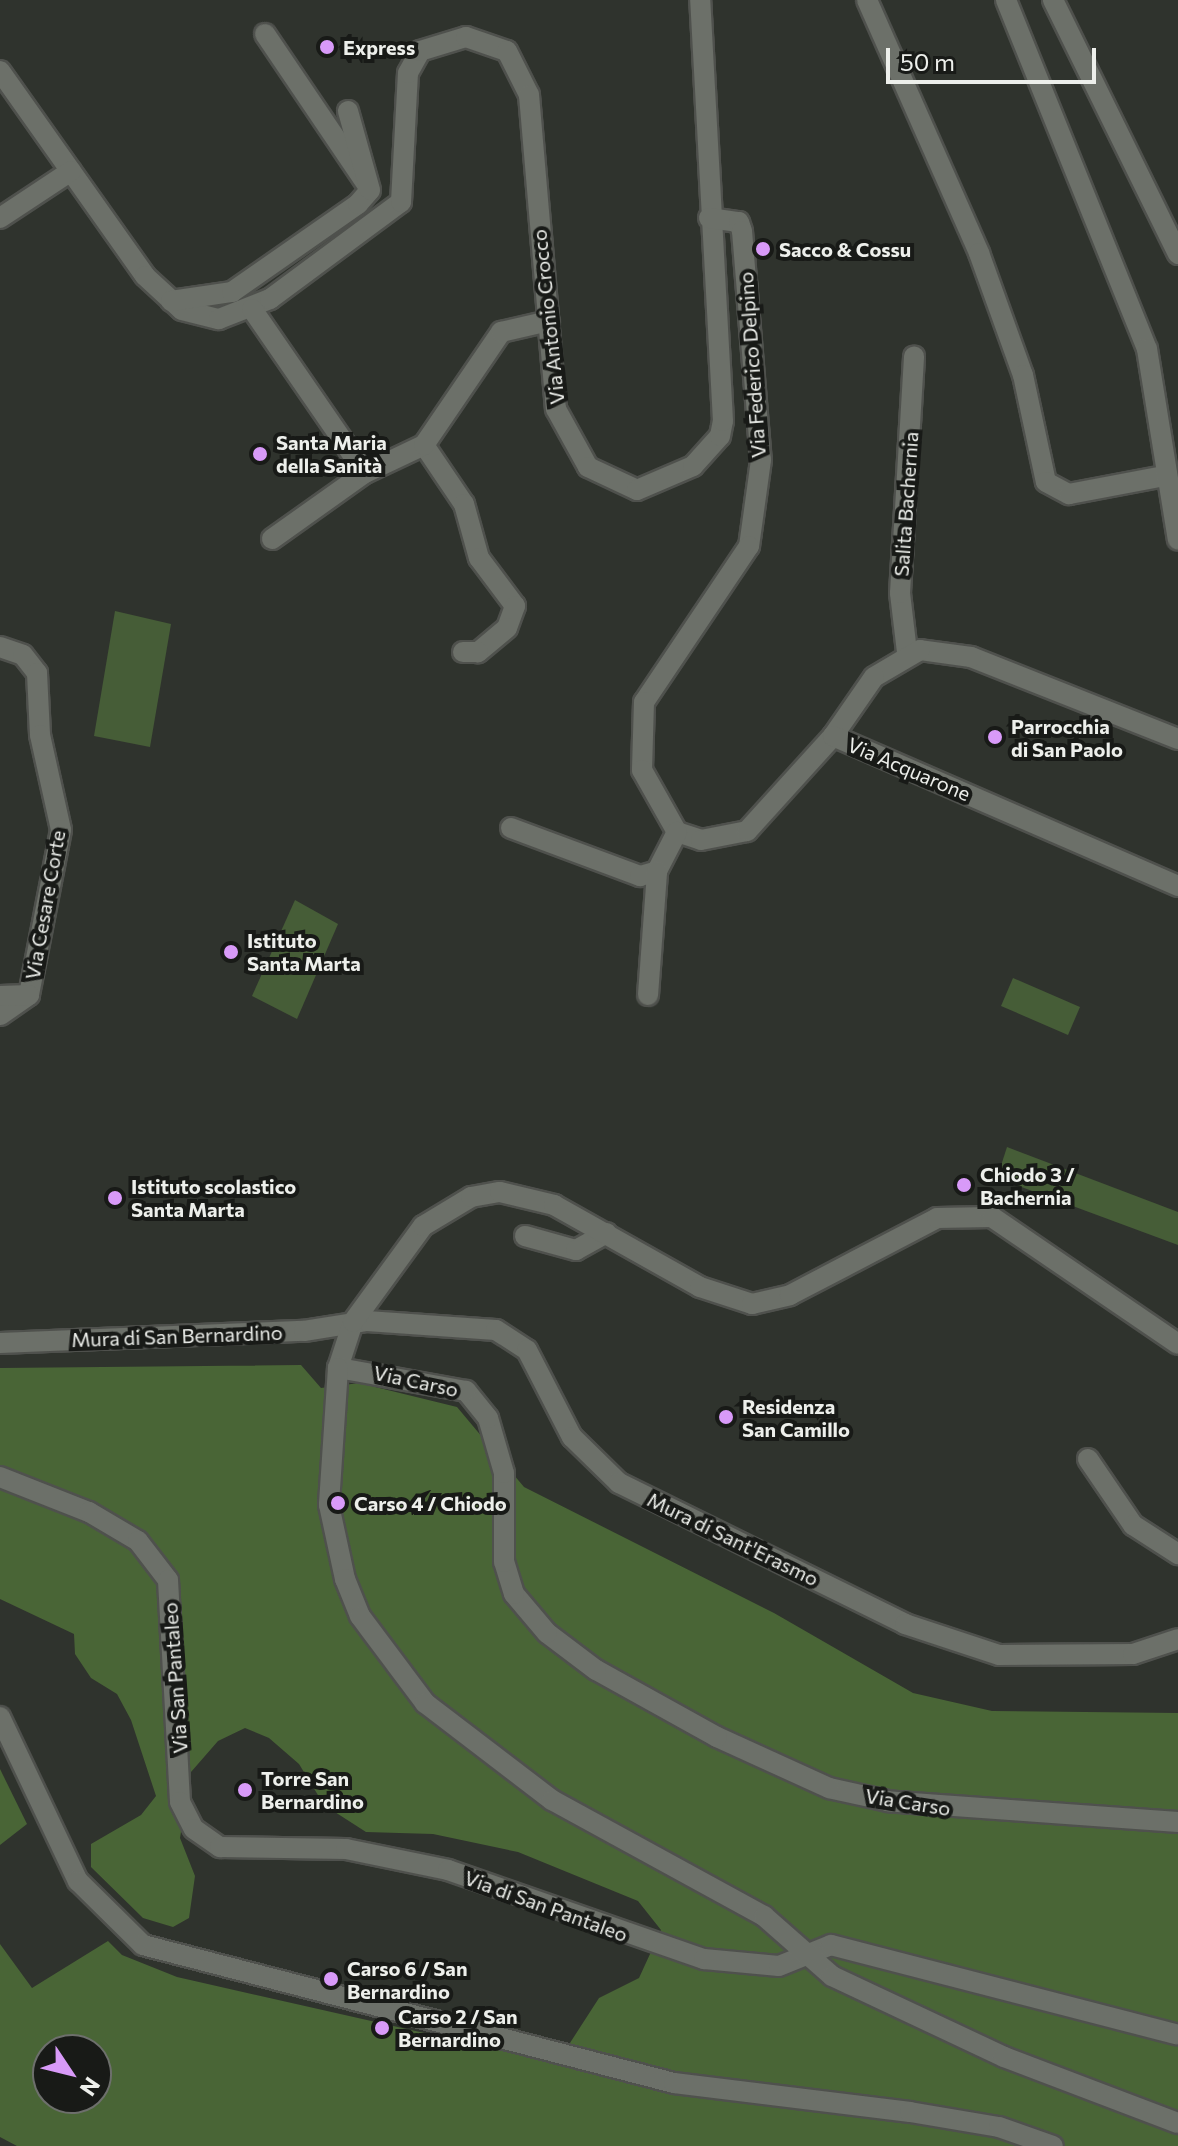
<!DOCTYPE html>
<html>
<head>
<meta charset="utf-8">
<style>
  body { margin:0 }
  #map { position:relative; width:1178px; height:2146px; overflow:hidden; background:#2f332d; font-family:Commissioner,sans-serif }
  div>[style] { position:absolute }
  .green>* { inset:0; background:#465d37 }
  .forest>* { inset:0; background:#496536 }
  .roads { filter:drop-shadow(2px 0 #4f514d) drop-shadow(-2px 0 #4f514d) drop-shadow(0 2px #4f514d) drop-shadow(0 -2px #4f514d) }
  .minor>* { height:20px; margin:-10px; padding:0 10px; transform-origin:10px; border-radius:10px; background:#6c7069 }
  .dots>* { width:22px; height:22px; translate:-50% -50%; box-sizing:border-box; border:4px solid #181a17; border-radius:50% }
  span { translate:-50% -50%; white-space:nowrap; text-align:center; line-height:1.15; -webkit-text-stroke:8px #181a17; paint-order:stroke }
  .poi-label { font-size:20px; color:#edefeb; font-weight:700 }
  .left { translate:0 -50%; text-align:left }
  .street-label { font-size:20px; color:#edefeb }
  .north { position:absolute; left:32px; top:2034px; width:80px; height:80px; box-sizing:border-box; background:#181a17; border:2px solid #6d6f6c; border-radius:50%; rotate:125deg; font-size:22px; font-weight:700; line-height:32px; text-align:center; color:#edefeb }
  .north::after { content:''; display:block; margin:auto; width:28px; height:36px; background:#d89af8; clip-path:polygon(50% 0,100% 100%,50% 72%,0 100%) }
  .scale { position:absolute; left:886px; top:48px; width:210px; height:36px; box-sizing:border-box; border:4px solid #edefeb; border-top:0; padding-left:10px; font-size:24px; line-height:28px; white-space:nowrap; color:#edefeb; -webkit-text-stroke:6px #181a17; paint-order:stroke }
</style>
</head>
<body>
<div id="map">
  <div class="green">
    <div style="clip-path:polygon(115px 611px,171px 624px,150px 747px,94px 736px)"></div>
    <div style="clip-path:polygon(295px 900px,338px 924px,297px 1019px,252px 996px)"></div>
    <div style="clip-path:polygon(1013px 978px,1080px 1007px,1068px 1035px,1001px 1006px)"></div>
    <div style="clip-path:polygon(1007px 1147px,1178px 1212px,1178px 1245px,997px 1178px)"></div>
  </div>
  <div class="forest">
    <div style="clip-path:polygon(evenodd,301px 1365px,321px 1388px,359px 1383px,457px 1407px,524px 1487px,774px 1613px,913px 1693px,992px 1711px,1178px 1713px,1178px 2146px,17px 2146px,0 2137px,0 1944px,32px 1988px,108px 1941px,122px 1955px,177px 1977px,557px 2063px,599px 1998px,639px 1978px,661px 1930px,638px 1901px,518px 1852px,433px 1834px,366px 1832px,324px 1805px,299px 1764px,269px 1738px,245px 1728px,218px 1741px,191px 1772px,180px 1838px,195px 1876px,189px 1918px,173px 1927px,143px 1918px,91px 1867px,91px 1844px,141px 1815px,156px 1796px,131px 1720px,117px 1694px,91px 1678px,75px 1654px,74px 1634px,0 1599px,0 1368px,301px 1365px,48px 2050px,96px 2050px,96px 2098px,48px 2098px,48px 2050px)"></div>
    <div style="clip-path:polygon(0 1769px,27px 1824px,0 1845px)"></div>
  </div>
  <div class="roads">
    <div class="minor">
      <div style="left:867px;top:0;width:277px;rotate:66.1deg"></div>
      <div style="left:979px;top:253px;width:130px;rotate:70.2deg"></div>
      <div style="left:1023px;top:375px;width:109px;rotate:77.9deg"></div>
      <div style="left:1046px;top:482px;width:26px;rotate:28deg"></div>
      <div style="left:1069px;top:494px;width:97px;rotate:-10.7deg"></div>
      <div style="left:1006px;top:0;width:376px;rotate:68deg"></div>
      <div style="left:1147px;top:349px;width:193px;rotate:80.8deg"></div>
      <div style="left:1053px;top:0;width:283px;rotate:63.8deg"></div>
      <div style="left:265px;top:34px;width:180px;rotate:55.9deg"></div>
      <div style="left:0;top:71px;width:251px;rotate:54.7deg"></div>
      <div style="left:145px;top:276px;width:50px;rotate:42.6deg"></div>
      <div style="left:182px;top:310px;width:38px;rotate:14deg"></div>
      <div style="left:219px;top:319px;width:55px;rotate:-21.4deg"></div>
      <div style="left:270px;top:299px;width:163px;rotate:-36.5deg"></div>
      <div style="left:401px;top:202px;width:129px;rotate:-86.9deg"></div>
      <div style="left:408px;top:73px;width:25px;rotate:-61deg"></div>
      <div style="left:420px;top:51px;width:48px;rotate:-16.9deg"></div>
      <div style="left:466px;top:37px;width:43px;rotate:18.9deg"></div>
      <div style="left:507px;top:51px;width:49px;rotate:63.4deg"></div>
      <div style="left:529px;top:95px;width:315px;rotate:85.1deg"></div>
      <div style="left:556px;top:409px;width:66px;rotate:61.1deg"></div>
      <div style="left:588px;top:467px;width:54px;rotate:25.1deg"></div>
      <div style="left:637px;top:490px;width:61px;rotate:-23.2deg"></div>
      <div style="left:693px;top:466px;width:40px;rotate:-48deg"></div>
      <div style="left:720px;top:436px;width:15px;rotate:-79deg"></div>
      <div style="left:723px;top:421px;width:422px;rotate:-93.1deg"></div>
      <div style="left:0;top:218px;width:85px;rotate:-33.5deg"></div>
      <div style="left:709px;top:218px;width:30px;rotate:8deg"></div>
      <div style="left:739px;top:222px;width:9px;rotate:72deg"></div>
      <div style="left:742px;top:231px;width:230px;rotate:85.3deg"></div>
      <div style="left:761px;top:460px;width:87px;rotate:97.9deg"></div>
      <div style="left:749px;top:546px;width:188px;rotate:123.9deg"></div>
      <div style="left:644px;top:702px;width:68px;rotate:91.7deg"></div>
      <div style="left:642px;top:770px;width:71px;rotate:60.6deg"></div>
      <div style="left:677px;top:832px;width:25px;rotate:18deg"></div>
      <div style="left:701px;top:840px;width:47px;rotate:-11.1deg"></div>
      <div style="left:747px;top:831px;width:128px;rotate:-47.8deg"></div>
      <div style="left:171px;top:301px;width:62px;rotate:-8.4deg"></div>
      <div style="left:232px;top:292px;width:154px;rotate:-34.9deg"></div>
      <div style="left:358px;top:204px;width:18px;rotate:-49deg"></div>
      <div style="left:370px;top:190px;width:82px;rotate:-105.6deg"></div>
      <div style="left:252px;top:309px;width:199px;rotate:55.4deg"></div>
      <div style="left:424px;top:445px;width:71px;rotate:55.9deg"></div>
      <div style="left:464px;top:504px;width:56px;rotate:74.5deg"></div>
      <div style="left:479px;top:558px;width:60px;rotate:53.1deg"></div>
      <div style="left:515px;top:606px;width:23px;rotate:110deg"></div>
      <div style="left:507px;top:628px;width:38px;rotate:140deg"></div>
      <div style="left:478px;top:652px;width:15px;rotate:180deg"></div>
      <div style="left:272px;top:539px;width:114px;rotate:-35.4deg"></div>
      <div style="left:365px;top:473px;width:65px;rotate:-25.4deg"></div>
      <div style="left:424px;top:445px;width:137px;rotate:-55.7deg"></div>
      <div style="left:501px;top:332px;width:49px;rotate:-12.9deg"></div>
      <div style="left:0;top:647px;width:24px;rotate:19deg"></div>
      <div style="left:23px;top:655px;width:23px;rotate:52deg"></div>
      <div style="left:37px;top:673px;width:62px;rotate:87.2deg"></div>
      <div style="left:40px;top:735px;width:97px;rotate:77.5deg"></div>
      <div style="left:61px;top:830px;width:168px;rotate:101deg"></div>
      <div style="left:29px;top:995px;width:35px;rotate:145deg"></div>
      <div style="left:907px;top:652px;width:59px;rotate:-96.8deg"></div>
      <div style="left:900px;top:593px;width:237px;rotate:-86.6deg"></div>
      <div style="left:1178px;top:739px;width:223px;rotate:-158.4deg"></div>
      <div style="left:971px;top:657px;width:51px;rotate:-172.2deg"></div>
      <div style="left:920px;top:650px;width:53px;rotate:149.6deg"></div>
      <div style="left:874px;top:677px;width:72px;rotate:124.8deg"></div>
      <div style="left:833px;top:736px;width:376px;rotate:23.5deg"></div>
      <div style="left:511px;top:828px;width:138px;rotate:20.4deg"></div>
      <div style="left:640px;top:876px;width:18px;rotate:-16deg"></div>
      <div style="left:657px;top:871px;width:44px;rotate:-62.9deg"></div>
      <div style="left:648px;top:995px;width:124px;rotate:-85.8deg"></div>
      <div style="left:0;top:996px;width:29px;rotate:-2deg"></div>
      <div style="left:525px;top:1236px;width:53px;rotate:15.4deg"></div>
      <div style="left:576px;top:1250px;width:35px;rotate:-29deg"></div>
      <div style="left:0;top:1343px;width:304px;rotate:-2.3deg"></div>
      <div style="left:304px;top:1331px;width:64px;rotate:-9deg"></div>
      <div style="left:367px;top:1321px;width:129px;rotate:4deg"></div>
      <div style="left:496px;top:1330px;width:37px;rotate:33deg"></div>
      <div style="left:527px;top:1350px;width:98px;rotate:62.7deg"></div>
      <div style="left:572px;top:1437px;width:66px;rotate:44.4deg"></div>
      <div style="left:619px;top:1483px;width:319px;rotate:26.2deg"></div>
      <div style="left:905px;top:1624px;width:99px;rotate:18.3deg"></div>
      <div style="left:999px;top:1655px;width:134px;rotate:-0.4deg"></div>
      <div style="left:1133px;top:1654px;width:47px;rotate:-18.4deg"></div>
      <div style="left:338px;top:1368px;width:48px;rotate:-71.9deg"></div>
      <div style="left:353px;top:1322px;width:119px;rotate:-53.9deg"></div>
      <div style="left:423px;top:1226px;width:56px;rotate:-31.1deg"></div>
      <div style="left:471px;top:1197px;width:29px;rotate:-10deg"></div>
      <div style="left:500px;top:1192px;width:56px;rotate:13.5deg"></div>
      <div style="left:554px;top:1205px;width:167px;rotate:29.3deg"></div>
      <div style="left:700px;top:1287px;width:55px;rotate:18.1deg"></div>
      <div style="left:752px;top:1304px;width:39px;rotate:-13deg"></div>
      <div style="left:790px;top:1295px;width:166px;rotate:-27.6deg"></div>
      <div style="left:937px;top:1218px;width:55px;rotate:-1deg"></div>
      <div style="left:992px;top:1217px;width:225px;rotate:34.3deg"></div>
      <div style="left:1088px;top:1459px;width:80px;rotate:55.7deg"></div>
      <div style="left:1133px;top:1525px;width:54px;rotate:32.8deg"></div>
      <div style="left:0;top:1477px;width:96px;rotate:21.5deg"></div>
      <div style="left:89px;top:1512px;width:57px;rotate:30.6deg"></div>
      <div style="left:138px;top:1541px;width:49px;rotate:52.4deg"></div>
      <div style="left:168px;top:1580px;width:222px;rotate:86.9deg"></div>
      <div style="left:180px;top:1802px;width:30px;rotate:63deg"></div>
      <div style="left:194px;top:1829px;width:32px;rotate:35deg"></div>
      <div style="left:220px;top:1847px;width:126px;rotate:0.9deg"></div>
      <div style="left:346px;top:1849px;width:104px;rotate:11.6deg"></div>
      <div style="left:448px;top:1870px;width:271px;rotate:19.2deg"></div>
      <div style="left:704px;top:1959px;width:75px;rotate:5.3deg"></div>
      <div style="left:779px;top:1966px;width:56px;rotate:-22deg"></div>
      <div style="left:831px;top:1945px;width:358px;rotate:14.5deg"></div>
      <div style="left:0;top:1717px;width:182px;rotate:64.6deg"></div>
      <div style="left:78px;top:1881px;width:91px;rotate:44.6deg"></div>
      <div style="left:143px;top:1945px;width:549px;rotate:14.57deg"></div>
      <div style="left:674px;top:2083px;width:238px;rotate:7deg"></div>
      <div style="left:910px;top:2112px;width:90px;rotate:9.6deg"></div>
      <div style="left:999px;top:2127px;width:57px;rotate:19.4deg"></div>
      <div style="left:1178px;top:1822px;width:291px;rotate:-175.9deg"></div>
      <div style="left:888px;top:1801px;width:60px;rotate:-167.6deg"></div>
      <div style="left:829px;top:1788px;width:123px;rotate:-155.5deg"></div>
      <div style="left:717px;top:1737px;width:138px;rotate:-151deg"></div>
      <div style="left:596px;top:1670px;width:61px;rotate:-142.9deg"></div>
      <div style="left:547px;top:1633px;width:51px;rotate:-130.2deg"></div>
      <div style="left:514px;top:1594px;width:34px;rotate:-107deg"></div>
      <div style="left:504px;top:1562px;width:89px;rotate:-90deg"></div>
      <div style="left:504px;top:1473px;width:57px;rotate:-106.2deg"></div>
      <div style="left:488px;top:1418px;width:35px;rotate:-129deg"></div>
      <div style="left:466px;top:1391px;width:130px;rotate:-169.8deg"></div>
      <div style="left:338px;top:1368px;width:137px;rotate:93.8deg"></div>
      <div style="left:329px;top:1505px;width:76px;rotate:77.8deg"></div>
      <div style="left:345px;top:1579px;width:40px;rotate:68deg"></div>
      <div style="left:360px;top:1616px;width:109px;rotate:53.2deg"></div>
      <div style="left:425px;top:1703px;width:160px;rotate:37.4deg"></div>
      <div style="left:552px;top:1800px;width:242px;rotate:28.7deg"></div>
      <div style="left:764px;top:1916px;width:91px;rotate:41.4deg"></div>
      <div style="left:832px;top:1976px;width:190px;rotate:25.2deg"></div>
      <div style="left:1004px;top:2057px;width:186px;rotate:20.8deg"></div>
    </div>
  </div>
  <div class="dots">
    <div style="left:327px;top:47px;background:#d89af8"></div>
    <div style="left:763px;top:249px;background:#d89af8"></div>
    <div style="left:260px;top:454px;background:#d89af8"></div>
    <div style="left:995px;top:737px;background:#d89af8"></div>
    <div style="left:231px;top:952px;background:#d89af8"></div>
    <div style="left:964px;top:1185px;background:#d89af8"></div>
    <div style="left:115px;top:1198px;background:#d89af8"></div>
    <div style="left:726px;top:1417px;background:#d89af8"></div>
    <div style="left:338px;top:1503px;background:#d89af8"></div>
    <div style="left:245px;top:1790px;background:#d89af8"></div>
    <div style="left:331px;top:1979px;background:#d89af8"></div>
    <div style="left:382px;top:2028px;background:#d89af8"></div>
  </div>
  <div class="poi-label">
    <span class="left" style="left:343px;top:47px">Express</span>
    <span class="left" style="left:779px;top:249px">Sacco &amp; Cossu</span>
    <span class="left" style="left:276px;top:454px">Santa Maria<br>della Sanità</span>
    <span class="left" style="left:1011px;top:738px">Parrocchia<br>di San Paolo</span>
    <span class="left" style="left:247px;top:952px">Istituto<br>Santa Marta</span>
    <span class="left" style="left:980px;top:1186px">Chiodo 3 /<br>Bachernia</span>
    <span class="left" style="left:131px;top:1198px">Istituto scolastico<br>Santa Marta</span>
    <span class="left" style="left:742px;top:1418px">Residenza<br>San Camillo</span>
    <span class="left" style="left:354px;top:1503px">Carso 4 / Chiodo</span>
    <span class="left" style="left:261px;top:1790px">Torre San<br>Bernardino</span>
    <span class="left" style="left:347px;top:1980px">Carso 6 / San<br>Bernardino</span>
    <span class="left" style="left:398px;top:2028px">Carso 2 / San<br>Bernardino</span>
  </div>
  <div class="street-label">
    <span style="left:548px;top:317px;rotate:-96deg">Via Antonio Crocco</span>
    <span style="left:752px;top:365px;rotate:-94deg">Via Federico Delpino</span>
    <span style="left:906px;top:504px;rotate:-86deg">Salita Bachernia</span>
    <span style="left:909px;top:769px;rotate:23deg">Via Acquarone</span>
    <span style="left:45px;top:905px;rotate:-80deg">Via Cesare Corte</span>
    <span style="left:177px;top:1336px;rotate:-2deg">Mura di San Bernardino</span>
    <span style="left:416px;top:1381px;rotate:12deg">Via Carso</span>
    <span style="left:733px;top:1539px;rotate:26deg">Mura di Sant'Erasmo</span>
    <span style="left:175px;top:1678px;rotate:-94deg">Via San Pantaleo</span>
    <span style="left:908px;top:1802px;rotate:9deg">Via Carso</span>
    <span style="left:546px;top:1906px;rotate:20deg">Via di San Pantaleo</span>
  </div>
  <div class="north">N</div>
  <div class="scale">50 m</div>
</div>
</body>
</html>
